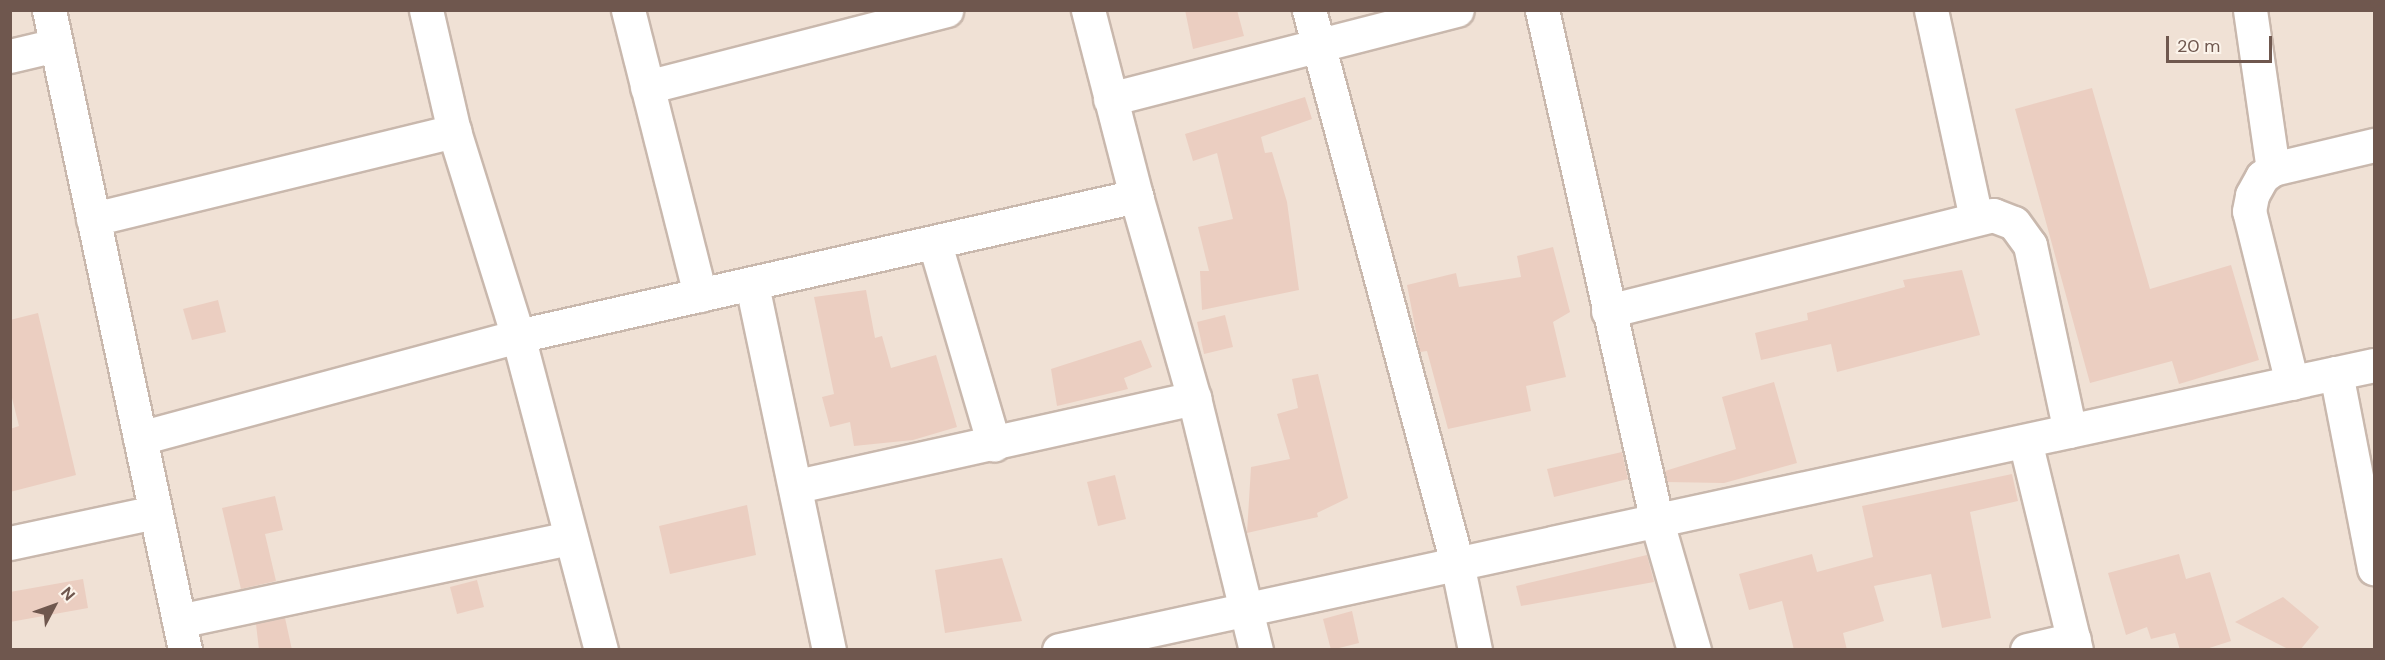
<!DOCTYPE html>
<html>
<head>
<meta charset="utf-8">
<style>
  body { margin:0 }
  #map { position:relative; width:2385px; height:660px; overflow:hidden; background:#f9f0e6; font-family:"DM Sans",sans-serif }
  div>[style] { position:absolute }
  .residential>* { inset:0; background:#f0e1d5 }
  .building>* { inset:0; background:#ebcec1 }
  .roads { filter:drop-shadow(2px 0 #c9b8ad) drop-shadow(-2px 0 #c9b8ad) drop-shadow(0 2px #c9b8ad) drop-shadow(0 -2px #c9b8ad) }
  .minor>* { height:33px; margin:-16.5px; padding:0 16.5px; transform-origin:16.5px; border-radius:16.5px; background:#fff }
  .tertiary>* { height:33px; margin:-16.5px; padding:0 16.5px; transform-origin:16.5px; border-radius:16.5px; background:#fff }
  span { translate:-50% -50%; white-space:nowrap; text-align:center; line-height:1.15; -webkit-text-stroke:4.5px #fcf4eb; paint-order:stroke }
  .frame { position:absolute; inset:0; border:12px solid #6f574e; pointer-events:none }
  .north { position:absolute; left:24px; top:576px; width:60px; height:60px; -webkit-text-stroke:4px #fcf4eb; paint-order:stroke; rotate:49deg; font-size:16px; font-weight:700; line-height:24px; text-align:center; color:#6f574e }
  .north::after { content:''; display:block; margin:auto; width:21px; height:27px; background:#6f574e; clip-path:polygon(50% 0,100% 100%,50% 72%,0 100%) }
  .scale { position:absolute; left:2166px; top:36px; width:106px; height:27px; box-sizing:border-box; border:3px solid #6f574e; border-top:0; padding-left:8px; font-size:18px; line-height:21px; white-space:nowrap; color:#6f574e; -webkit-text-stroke:4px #fcf4eb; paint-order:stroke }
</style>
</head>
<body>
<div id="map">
  <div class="residential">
    <div style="clip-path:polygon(11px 11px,2374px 11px,2374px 649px,11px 649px)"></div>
  </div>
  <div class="building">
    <div style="clip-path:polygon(1185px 10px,1237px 10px,1244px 36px,1193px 49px)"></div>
    <div style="clip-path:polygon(2092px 88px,2150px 289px,2231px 265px,2259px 360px,2179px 384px,2172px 361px,2090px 383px,2015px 109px)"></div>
    <div style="clip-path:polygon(1305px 97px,1312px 119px,1261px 137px,1265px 153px,1272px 152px,1287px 202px,1299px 290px,1202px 310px,1200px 271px,1209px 271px,1198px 227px,1233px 219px,1217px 153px,1193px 161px,1185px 134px)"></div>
    <div style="clip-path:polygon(1553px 247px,1570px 312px,1553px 322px,1566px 377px,1526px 386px,1531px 411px,1448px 429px,1427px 351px,1420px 352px,1407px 285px,1456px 273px,1459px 287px,1521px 277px,1517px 256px)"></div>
    <div style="clip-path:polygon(1962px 270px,1980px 335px,1837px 372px,1831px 344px,1761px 360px,1755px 333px,1808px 320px,1807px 313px,1905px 287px,1903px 280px)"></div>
    <div style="clip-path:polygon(866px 290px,875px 338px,882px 336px,891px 368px,936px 355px,957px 427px,913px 440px,854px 446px,850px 422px,830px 427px,822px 397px,834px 394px,814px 297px)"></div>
    <div style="clip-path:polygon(218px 300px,226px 332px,192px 340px,183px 309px)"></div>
    <div style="clip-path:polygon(38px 313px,76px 475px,10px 492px,10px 429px,19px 426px,10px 390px,10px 320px)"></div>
    <div style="clip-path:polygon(1225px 315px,1233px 347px,1204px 354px,1197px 322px)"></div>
    <div style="clip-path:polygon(1141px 340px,1152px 367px,1124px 378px,1128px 389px,1057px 406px,1051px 369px)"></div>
    <div style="clip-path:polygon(1318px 374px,1348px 498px,1317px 513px,1318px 517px,1247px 533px,1251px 467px,1290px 459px,1277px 414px,1298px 408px,1292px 379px)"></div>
    <div style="clip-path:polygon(1774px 382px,1797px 463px,1724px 483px,1667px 482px,1665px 471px,1736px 449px,1722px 397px)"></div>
    <div style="clip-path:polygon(1622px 452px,1628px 479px,1554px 497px,1547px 469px)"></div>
    <div style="clip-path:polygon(2012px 474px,2018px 501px,1970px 512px,1991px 618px,1942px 628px,1931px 574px,1874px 586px,1884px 621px,1843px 633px,1847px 650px,1794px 650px,1782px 601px,1749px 610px,1739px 574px,1812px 554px,1817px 572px,1873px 557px,1862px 506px)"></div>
    <div style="clip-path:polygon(1115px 475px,1126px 519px,1098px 526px,1087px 482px)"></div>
    <div style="clip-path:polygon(275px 496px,283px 530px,265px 534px,276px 581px,241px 589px,222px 508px)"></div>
    <div style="clip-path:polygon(747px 505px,756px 555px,670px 574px,659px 526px)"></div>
    <div style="clip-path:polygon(2179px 554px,2186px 579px,2210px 572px,2231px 641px,2203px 650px,2180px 650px,2175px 633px,2151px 639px,2147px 627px,2126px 635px,2108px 573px)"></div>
    <div style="clip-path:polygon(1647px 555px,1654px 582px,1521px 606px,1516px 586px)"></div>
    <div style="clip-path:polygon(1002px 558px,1022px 621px,945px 633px,935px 570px)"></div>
    <div style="clip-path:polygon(83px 579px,88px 608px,10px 622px,10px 592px)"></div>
    <div style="clip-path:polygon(477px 580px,484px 607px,457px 614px,450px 587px)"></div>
    <div style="clip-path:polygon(2283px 597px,2319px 627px,2300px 650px,2290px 650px,2235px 622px)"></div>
    <div style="clip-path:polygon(1352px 611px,1359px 643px,1331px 650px,1323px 619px)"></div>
    <div style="clip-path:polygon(285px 618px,292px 650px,259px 650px,256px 624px)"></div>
  </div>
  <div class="roads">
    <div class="minor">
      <div style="left:426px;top:10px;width:124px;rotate:77deg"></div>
      <div style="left:454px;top:131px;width:215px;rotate:72.7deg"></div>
      <div style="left:518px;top:336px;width:325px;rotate:75.2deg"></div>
      <div style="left:628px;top:10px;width:294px;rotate:75.8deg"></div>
      <div style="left:1088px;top:10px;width:192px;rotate:75.5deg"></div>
      <div style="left:1309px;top:10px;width:572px;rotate:75.02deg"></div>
      <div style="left:1457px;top:563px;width:89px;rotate:78.3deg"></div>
      <div style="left:1542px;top:10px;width:525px;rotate:77.34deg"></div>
      <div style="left:1657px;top:522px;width:133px;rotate:73.9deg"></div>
      <div style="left:1931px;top:10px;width:213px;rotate:77.8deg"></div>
      <div style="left:2250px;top:10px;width:161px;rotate:81.8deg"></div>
      <div style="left:10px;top:56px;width:47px;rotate:-13.4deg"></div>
      <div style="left:647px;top:87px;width:309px;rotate:-14.4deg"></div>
      <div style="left:1110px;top:99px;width:358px;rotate:-14.4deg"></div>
      <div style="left:93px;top:219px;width:372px;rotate:-13.7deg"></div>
      <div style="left:935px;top:244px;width:209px;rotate:73.6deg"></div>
      <div style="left:752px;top:285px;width:373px;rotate:78.1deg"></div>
      <div style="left:1608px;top:311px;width:397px;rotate:-14deg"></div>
      <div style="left:1993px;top:215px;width:22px;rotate:21deg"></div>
      <div style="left:2014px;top:223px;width:27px;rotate:54deg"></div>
      <div style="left:2030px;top:245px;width:190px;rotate:77.9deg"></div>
      <div style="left:2374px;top:365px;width:39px;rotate:168deg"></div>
      <div style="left:2336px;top:373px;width:199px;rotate:79deg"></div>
      <div style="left:2292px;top:383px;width:177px;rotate:-104deg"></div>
      <div style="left:2249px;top:211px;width:16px;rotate:-79deg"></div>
      <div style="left:2252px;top:195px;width:21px;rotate:-61deg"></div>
      <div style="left:2262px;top:177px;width:14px;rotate:-36deg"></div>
      <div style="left:2273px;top:169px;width:104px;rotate:-13.4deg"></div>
      <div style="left:140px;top:438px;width:392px;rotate:-15.1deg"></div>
      <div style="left:518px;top:336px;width:634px;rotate:-12.76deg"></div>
      <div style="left:1136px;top:196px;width:210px;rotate:74deg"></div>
      <div style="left:1194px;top:398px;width:260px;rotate:76.2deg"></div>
      <div style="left:2025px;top:441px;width:215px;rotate:76.3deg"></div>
      <div style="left:797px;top:486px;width:407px;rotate:-12.5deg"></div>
      <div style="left:10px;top:543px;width:148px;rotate:-12.1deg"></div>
      <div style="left:179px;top:621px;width:400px;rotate:-12deg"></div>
      <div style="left:1059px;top:650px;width:1307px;rotate:-12.24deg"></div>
      <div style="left:2027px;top:650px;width:48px;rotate:-13.2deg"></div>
    </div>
    <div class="tertiary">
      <div style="left:49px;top:10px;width:654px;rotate:78deg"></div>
    </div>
  </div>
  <div class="frame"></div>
  <div class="north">N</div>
  <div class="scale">20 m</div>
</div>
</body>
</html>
